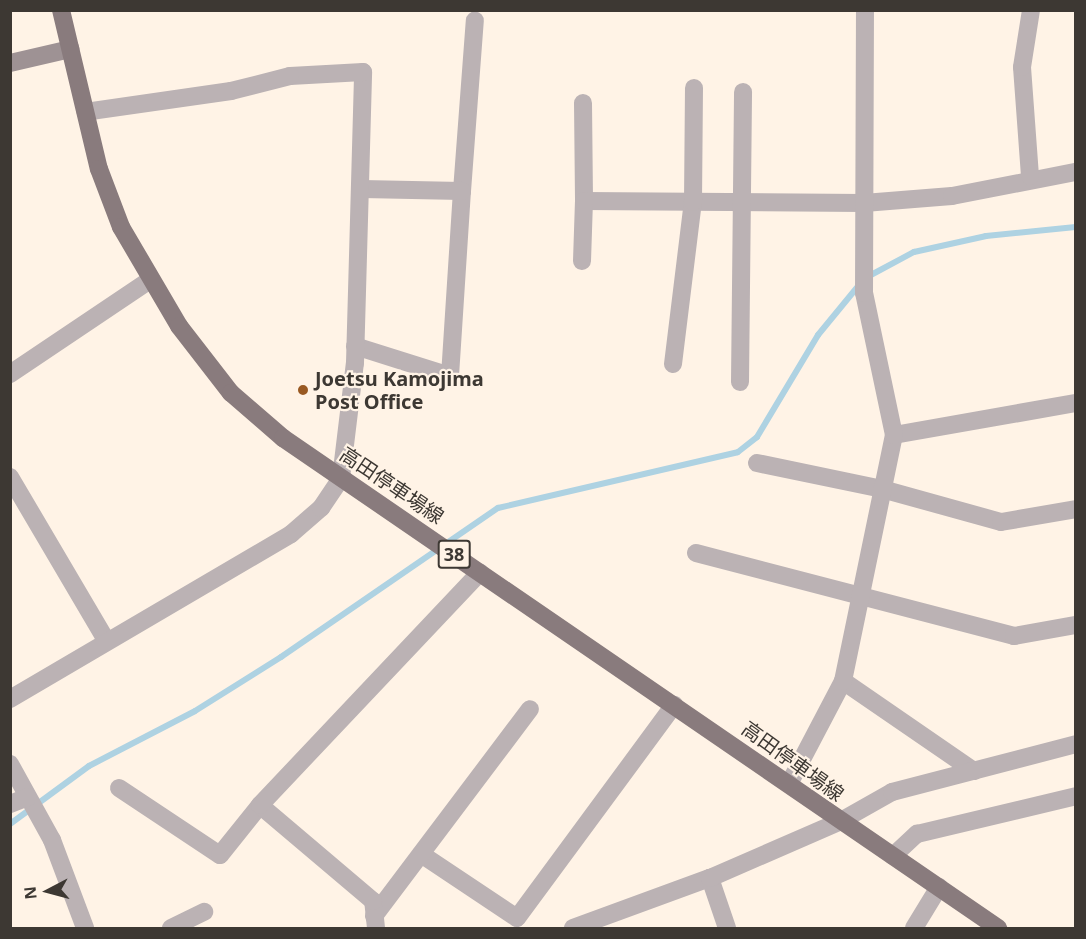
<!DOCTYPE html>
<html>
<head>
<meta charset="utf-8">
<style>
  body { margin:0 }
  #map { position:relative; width:1086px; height:939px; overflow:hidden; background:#fff3e6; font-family:"Noto Sans","Noto Sans JP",sans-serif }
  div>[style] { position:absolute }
  .stream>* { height:6px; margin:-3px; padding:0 3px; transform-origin:3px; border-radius:3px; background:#aed2e2 }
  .street>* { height:18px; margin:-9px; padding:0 9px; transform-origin:9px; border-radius:9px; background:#bbb2b4 }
  .secondary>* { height:18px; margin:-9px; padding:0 9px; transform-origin:9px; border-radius:9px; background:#9e9294 }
  .primary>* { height:18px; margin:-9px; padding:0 9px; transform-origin:9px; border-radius:9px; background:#897b7d }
  .dots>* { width:16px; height:16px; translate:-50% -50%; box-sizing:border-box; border:3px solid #fff3e6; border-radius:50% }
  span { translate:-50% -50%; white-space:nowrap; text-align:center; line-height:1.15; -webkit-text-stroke:4.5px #fff3e6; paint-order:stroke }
  .shield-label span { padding:2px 4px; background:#fff3e6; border:2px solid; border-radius:4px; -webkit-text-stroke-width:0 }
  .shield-label { font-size:18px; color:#3d3833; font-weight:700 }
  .poi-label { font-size:20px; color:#3d3833; font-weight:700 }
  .left { translate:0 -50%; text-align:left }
  .street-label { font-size:20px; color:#3d3833 }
  .frame { position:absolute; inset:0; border:12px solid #3d3833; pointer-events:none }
  .north { position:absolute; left:18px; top:861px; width:60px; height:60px; -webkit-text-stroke:4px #fff3e6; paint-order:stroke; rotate:264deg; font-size:16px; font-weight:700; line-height:24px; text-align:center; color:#3d3833 }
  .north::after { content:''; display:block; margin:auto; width:21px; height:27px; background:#3d3833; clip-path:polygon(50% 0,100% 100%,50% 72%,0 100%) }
</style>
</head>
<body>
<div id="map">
  <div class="stream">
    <div style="left:869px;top:276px;width:51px;rotate:-28.1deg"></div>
    <div style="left:914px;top:252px;width:74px;rotate:-12.5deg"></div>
    <div style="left:986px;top:236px;width:90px;rotate:-5.7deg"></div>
    <div style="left:10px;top:824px;width:98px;rotate:-36.3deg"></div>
    <div style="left:89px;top:766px;width:119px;rotate:-27.4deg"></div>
    <div style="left:195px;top:711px;width:102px;rotate:-32.1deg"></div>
    <div style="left:281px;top:657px;width:263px;rotate:-34.5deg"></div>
    <div style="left:498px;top:508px;width:246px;rotate:-13.1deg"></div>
    <div style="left:738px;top:452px;width:24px;rotate:-38deg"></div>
    <div style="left:757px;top:437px;width:119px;rotate:-59.1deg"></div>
    <div style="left:818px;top:335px;width:65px;rotate:-50.6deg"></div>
  </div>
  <div class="street">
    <div style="left:583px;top:103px;width:98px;rotate:89.4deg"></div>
    <div style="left:584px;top:201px;width:280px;rotate:0.4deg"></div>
    <div style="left:864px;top:203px;width:88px;rotate:-4.5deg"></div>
    <div style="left:952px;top:196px;width:126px;rotate:-11deg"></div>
    <div style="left:1030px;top:176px;width:109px;rotate:-94.2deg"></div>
    <div style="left:1022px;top:67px;width:58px;rotate:-81deg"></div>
    <div style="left:462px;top:191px;width:171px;rotate:-85.7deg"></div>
    <div style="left:582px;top:261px;width:60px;rotate:-88.1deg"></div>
    <div style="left:355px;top:346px;width:100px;rotate:17.5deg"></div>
    <div style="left:450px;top:376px;width:185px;rotate:-86.3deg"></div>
    <div style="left:462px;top:191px;width:100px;rotate:-178.9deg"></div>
    <div style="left:673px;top:364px;width:163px;rotate:-83deg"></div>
    <div style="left:693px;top:202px;width:114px;rotate:-89.5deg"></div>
    <div style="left:10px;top:374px;width:169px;rotate:-33.9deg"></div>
    <div style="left:740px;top:382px;width:290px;rotate:-89.4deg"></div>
    <div style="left:894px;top:435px;width:185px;rotate:-10deg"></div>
    <div style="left:757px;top:463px;width:128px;rotate:11.7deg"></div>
    <div style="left:882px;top:489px;width:123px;rotate:15.5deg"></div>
    <div style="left:1001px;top:522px;width:76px;rotate:-9.8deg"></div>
    <div style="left:10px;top:477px;width:189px;rotate:59.5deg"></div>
    <div style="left:696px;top:553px;width:329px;rotate:14.6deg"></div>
    <div style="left:1014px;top:636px;width:63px;rotate:-10.1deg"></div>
    <div style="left:843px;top:681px;width:159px;rotate:34.5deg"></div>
    <div style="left:10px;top:699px;width:326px;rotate:-30.4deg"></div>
    <div style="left:291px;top:534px;width:40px;rotate:-41deg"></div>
    <div style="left:321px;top:508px;width:36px;rotate:-56deg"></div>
    <div style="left:341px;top:478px;width:116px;rotate:-83.1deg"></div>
    <div style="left:355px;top:363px;width:291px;rotate:-88.4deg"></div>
    <div style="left:363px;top:72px;width:73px;rotate:176.9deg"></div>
    <div style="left:290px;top:76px;width:61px;rotate:165.7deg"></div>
    <div style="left:231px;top:91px;width:147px;rotate:171.8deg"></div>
    <div style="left:10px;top:764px;width:87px;rotate:61.1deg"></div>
    <div style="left:52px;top:840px;width:94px;rotate:69.4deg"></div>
    <div style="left:789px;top:784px;width:116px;rotate:-62.3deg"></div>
    <div style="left:843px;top:681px;width:251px;rotate:-78.3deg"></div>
    <div style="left:894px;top:435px;width:145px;rotate:-101.9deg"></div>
    <div style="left:864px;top:293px;width:283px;rotate:-89.8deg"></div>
    <div style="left:119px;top:788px;width:121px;rotate:33.6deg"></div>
    <div style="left:220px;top:855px;width:64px;rotate:-51.3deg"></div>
    <div style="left:10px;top:804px;width:19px;rotate:-21deg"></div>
    <div style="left:421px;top:854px;width:115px;rotate:33.7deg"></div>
    <div style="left:517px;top:918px;width:265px;rotate:-53.6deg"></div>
    <div style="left:893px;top:856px;width:33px;rotate:-43deg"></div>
    <div style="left:917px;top:834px;width:163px;rotate:-13.4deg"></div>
    <div style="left:374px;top:916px;width:259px;rotate:-53deg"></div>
    <div style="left:171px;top:928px;width:37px;rotate:-26deg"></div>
    <div style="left:376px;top:928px;width:27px;rotate:-96deg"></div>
    <div style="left:373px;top:901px;width:148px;rotate:-139.7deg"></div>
    <div style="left:260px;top:805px;width:320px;rotate:-46.6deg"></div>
    <div style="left:573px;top:928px;width:146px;rotate:-20.1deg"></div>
    <div style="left:727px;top:928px;width:53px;rotate:-108.8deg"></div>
    <div style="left:710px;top:878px;width:141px;rotate:-23.5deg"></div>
    <div style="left:839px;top:822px;width:61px;rotate:-29.5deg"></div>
    <div style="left:892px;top:792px;width:190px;rotate:-14.6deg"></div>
    <div style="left:914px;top:928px;width:48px;rotate:-58.6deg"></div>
  </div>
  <div class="secondary">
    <div style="left:10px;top:63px;width:62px;rotate:-13.1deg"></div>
  </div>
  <div class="primary">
    <div style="left:61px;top:10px;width:163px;rotate:76.6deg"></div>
    <div style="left:99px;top:169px;width:62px;rotate:69.2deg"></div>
    <div style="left:121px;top:227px;width:115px;rotate:59.6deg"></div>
    <div style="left:179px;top:326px;width:85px;rotate:52.2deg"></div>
    <div style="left:231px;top:393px;width:69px;rotate:40.9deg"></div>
    <div style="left:283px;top:438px;width:867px;rotate:34.42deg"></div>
  </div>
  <div class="dots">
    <div style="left:303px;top:390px;background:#995922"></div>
  </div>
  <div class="shield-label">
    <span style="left:454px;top:554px">38</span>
  </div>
  <div class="poi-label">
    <span class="left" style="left:315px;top:390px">Joetsu Kamojima<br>Post Office</span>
  </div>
  <div class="street-label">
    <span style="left:392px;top:485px;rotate:34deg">高田停車場線</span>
    <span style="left:793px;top:761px;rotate:36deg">高田停車場線</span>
  </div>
  <div class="frame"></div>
  <div class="north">N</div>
</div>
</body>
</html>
